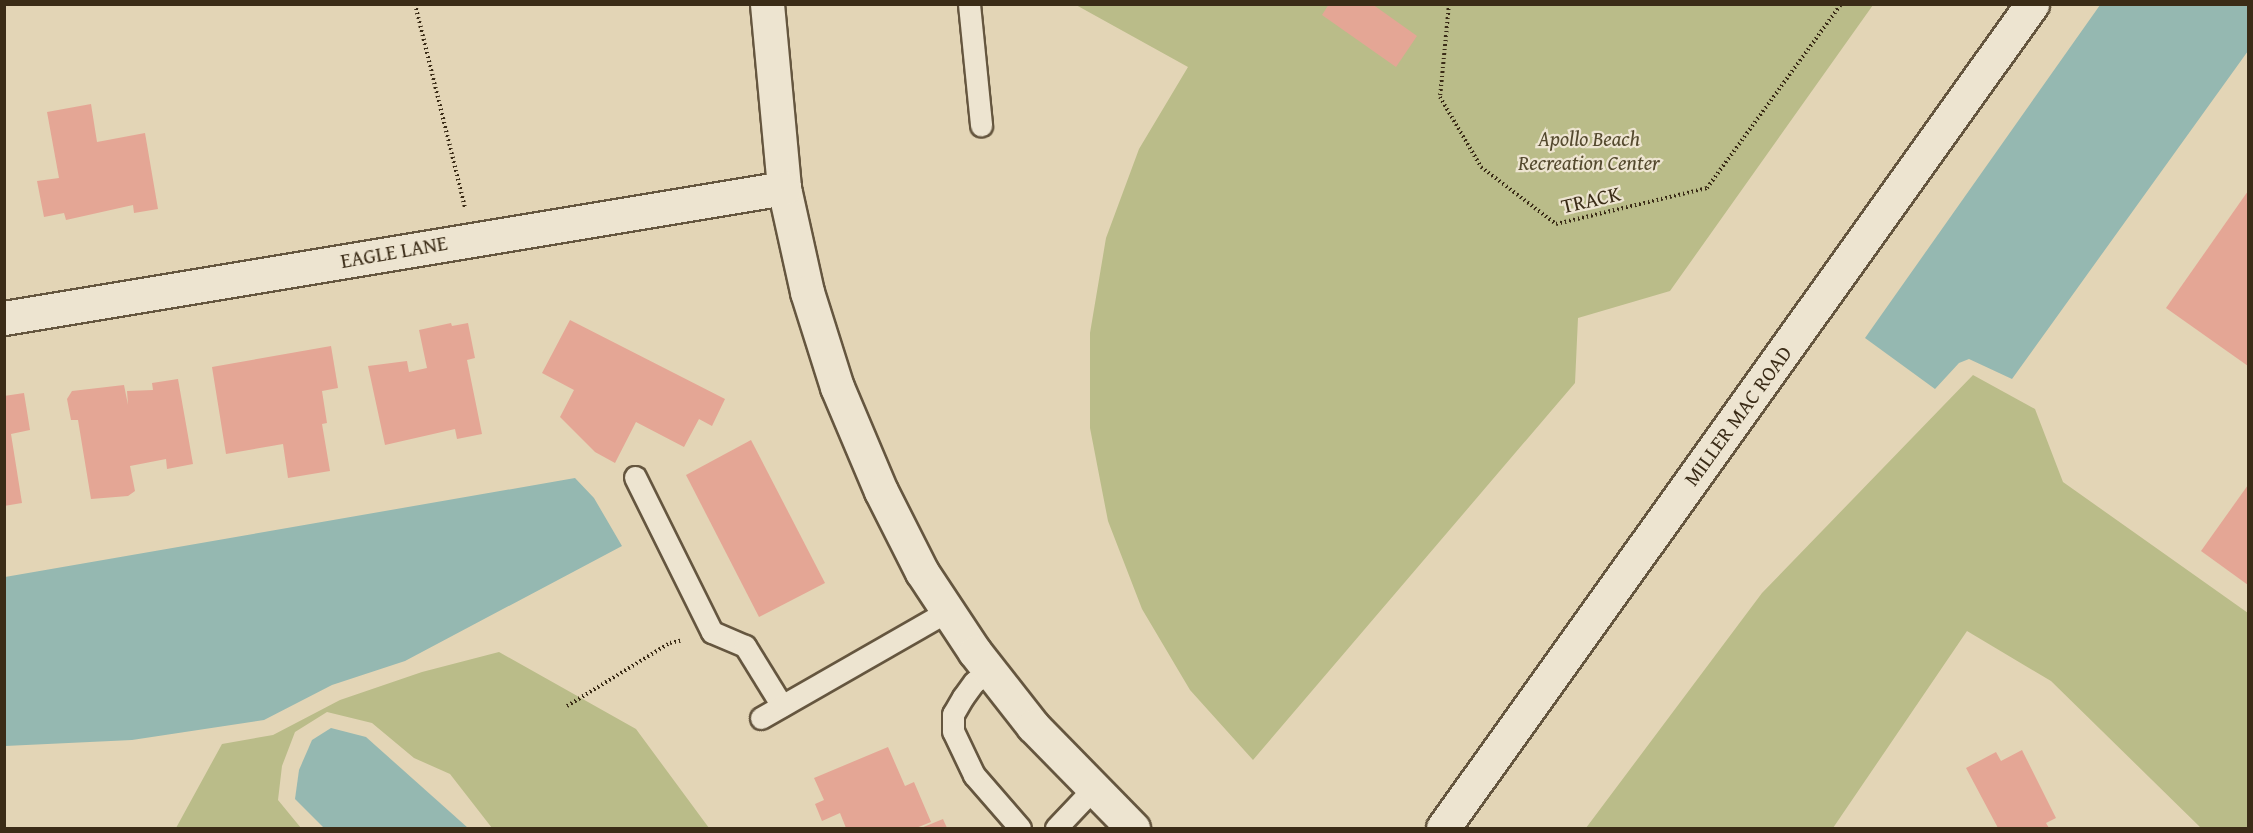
<!DOCTYPE html>
<html>
<head>
<meta charset="utf-8">
<style>
  body { margin:0 }
  #map { position:relative; width:2253px; height:833px; overflow:hidden; background:#e3d5b6; font-family:"Gentium Book Plus",serif }
  div>[style] { position:absolute }
  .green>* { inset:0; background:#babc89 }
  .water>* { inset:0; background:#95b8b1 }
  .building>* { inset:0; background:#e4a695 }
  .path>* { height:4px; margin-top:-2px; transform-origin:0; background:repeating-linear-gradient(90deg,#3b2c17 0 1.5px,transparent 0 4.5px) }
  .roads { filter:drop-shadow(2px 0 #65563f) drop-shadow(-2px 0 #65563f) drop-shadow(0 2px #65563f) drop-shadow(0 -2px #65563f) }
  .service>* { height:21px; margin:-10.5px; padding:0 10.5px; transform-origin:10.5px; border-radius:10.5px; background:#ede4d0 }
  .minor>* { height:33px; margin:-16.5px; padding:0 16.5px; transform-origin:16.5px; border-radius:16.5px; background:#ede4d0 }
  .tertiary>* { height:33px; margin:-16.5px; padding:0 16.5px; transform-origin:16.5px; border-radius:16.5px; background:#ede4d0 }
  span { translate:-50% -50%; white-space:nowrap; text-align:center; line-height:1.15; -webkit-text-stroke:4.5px #ede4d0; paint-order:stroke }
  .park-label { font-size:21px; color:#54492e; font-style:italic }
  .street-label { font-size:21px; color:#3b2c17 }
  .frame { position:absolute; inset:0; border:6px solid #3b2c17; pointer-events:none }
</style>
</head>
<body>
<div id="map">
  <div class="green">
    <div style="clip-path:polygon(1076px 5px,1873px 5px,1670px 291px,1578px 318px,1575px 383px,1253px 760px,1190px 690px,1142px 609px,1108px 521px,1090px 428px,1090px 333px,1106px 238px,1139px 149px,1188px 67px)"></div>
    <div style="clip-path:polygon(1973px 375px,2035px 409px,2063px 482px,2248px 613px,2248px 828px,2201px 828px,2051px 681px,1967px 631px,1833px 828px,1586px 828px,1762px 593px)"></div>
    <div style="clip-path:polygon(499px 652px,636px 729px,709px 828px,492px 828px,450px 774px,414px 758px,372px 723px,327px 712px,295px 732px,282px 766px,278px 800px,301px 828px,176px 828px,222px 744px,273px 735px,340px 700px,422px 672px)"></div>
  </div>
  <div class="water">
    <div style="clip-path:polygon(2100px 5px,2248px 5px,2248px 51px,2012px 379px,1969px 359px,1959px 363px,1935px 389px,1865px 338px)"></div>
    <div style="clip-path:polygon(575px 478px,594px 498px,622px 546px,405px 661px,332px 685px,264px 720px,132px 740px,5px 746px,5px 577px)"></div>
    <div style="clip-path:polygon(331px 728px,366px 737px,468px 828px,324px 828px,295px 799px,299px 770px,312px 740px)"></div>
  </div>
  <div class="building">
    <div style="clip-path:polygon(1329px 4px,1372px 4px,1417px 36px,1396px 67px,1322px 15px)"></div>
    <div style="clip-path:polygon(91px 104px,97px 142px,145px 133px,158px 209px,134px 213px,133px 205px,66px 220px,64px 213px,44px 217px,37px 181px,59px 178px,47px 112px)"></div>
    <div style="clip-path:polygon(2248px 191px,2248px 366px,2166px 308px)"></div>
    <div style="clip-path:polygon(570px 320px,725px 399px,712px 426px,699px 419px,684px 447px,636px 422px,615px 463px,595px 452px,560px 417px,574px 390px,542px 373px)"></div>
    <div style="clip-path:polygon(451px 323px,452px 326px,468px 323px,475px 358px,467px 360px,482px 434px,457px 439px,455px 429px,385px 445px,368px 366px,407px 361px,409px 372px,427px 368px,419px 330px)"></div>
    <div style="clip-path:polygon(331px 346px,338px 388px,322px 391px,327px 423px,322px 424px,330px 471px,288px 478px,283px 444px,226px 454px,212px 367px)"></div>
    <div style="clip-path:polygon(178px 379px,193px 464px,167px 469px,166px 459px,130px 466px,135px 491px,128px 496px,91px 499px,78px 420px,71px 420px,67px 399px,72px 391px,124px 385px,128px 405px,127px 391px,153px 390px,152px 383px)"></div>
    <div style="clip-path:polygon(24px 393px,30px 430px,11px 434px,22px 503px,4px 506px,4px 396px)"></div>
    <div style="clip-path:polygon(751px 440px,825px 583px,759px 617px,686px 475px)"></div>
    <div style="clip-path:polygon(2248px 485px,2248px 585px,2201px 551px)"></div>
    <div style="clip-path:polygon(888px 747px,905px 786px,914px 782px,931px 822px,916px 828px,846px 828px,840px 813px,822px 821px,815px 804px,824px 800px,814px 778px)"></div>
    <div style="clip-path:polygon(2022px 750px,2056px 818px,2046px 823px,2049px 828px,1998px 828px,1966px 768px,1996px 752px,2001px 761px)"></div>
    <div style="clip-path:polygon(943px 819px,947px 828px,921px 828px)"></div>
  </div>
  <div class="path">
    <div style="left:415px;top:4px;width:210px;rotate:76.2deg"></div>
    <div style="left:1449px;top:4px;width:93px;rotate:95.5deg"></div>
    <div style="left:1440px;top:97px;width:81px;rotate:59.6deg"></div>
    <div style="left:1481px;top:167px;width:94px;rotate:37.2deg"></div>
    <div style="left:1556px;top:224px;width:155px;rotate:-13.4deg"></div>
    <div style="left:1707px;top:188px;width:228px;rotate:-53.9deg"></div>
    <div style="left:567px;top:706px;width:121px;rotate:-31.5deg"></div>
    <div style="left:670px;top:643px;width:13px;rotate:-13deg"></div>
  </div>
  <div class="roads">
    <div class="service">
      <div style="left:969px;top:4px;width:122px;rotate:84.3deg"></div>
      <div style="left:635px;top:477px;width:173px;rotate:63.6deg"></div>
      <div style="left:712px;top:632px;width:36px;rotate:23deg"></div>
      <div style="left:745px;top:646px;width:70px;rotate:58.3deg"></div>
      <div style="left:991px;top:671px;width:20px;rotate:147deg"></div>
      <div style="left:974px;top:682px;width:19px;rotate:126deg"></div>
      <div style="left:963px;top:697px;width:20px;rotate:120deg"></div>
      <div style="left:953px;top:714px;width:17px;rotate:90deg"></div>
      <div style="left:953px;top:731px;width:49px;rotate:64.5deg"></div>
      <div style="left:974px;top:775px;width:70px;rotate:49deg"></div>
      <div style="left:761px;top:718px;width:215px;rotate:-29.8deg"></div>
      <div style="left:1056px;top:828px;width:52px;rotate:-46.5deg"></div>
    </div>
    <div class="minor">
      <div style="left:767px;top:4px;width:185px;rotate:84.7deg"></div>
      <div style="left:784px;top:188px;width:107px;rotate:77.5deg"></div>
      <div style="left:807px;top:292px;width:100px;rotate:72.5deg"></div>
      <div style="left:837px;top:387px;width:113px;rotate:67.1deg"></div>
      <div style="left:881px;top:491px;width:91px;rotate:63.2deg"></div>
      <div style="left:922px;top:572px;width:96px;rotate:56.5deg"></div>
      <div style="left:975px;top:652px;width:94px;rotate:51.9deg"></div>
      <div style="left:1033px;top:726px;width:143px;rotate:45.6deg"></div>
      <div style="left:4px;top:318px;width:791px;rotate:-9.46deg"></div>
    </div>
    <div class="tertiary">
      <div style="left:1443px;top:828px;width:1013px;rotate:-54.44deg"></div>
    </div>
  </div>
  <div class="park-label">
    <span style="left:1589px;top:151px">Apollo Beach<br>Recreation Center</span>
  </div>
  <div class="street-label">
    <span style="left:1591px;top:200px;rotate:-13deg">TRACK</span>
    <span style="left:394px;top:252px;rotate:-10deg">EAGLE LANE</span>
    <span style="left:1738px;top:416px;rotate:-54deg">MILLER MAC ROAD</span>
  </div>
  <div class="frame"></div>
</div>
</body>
</html>
